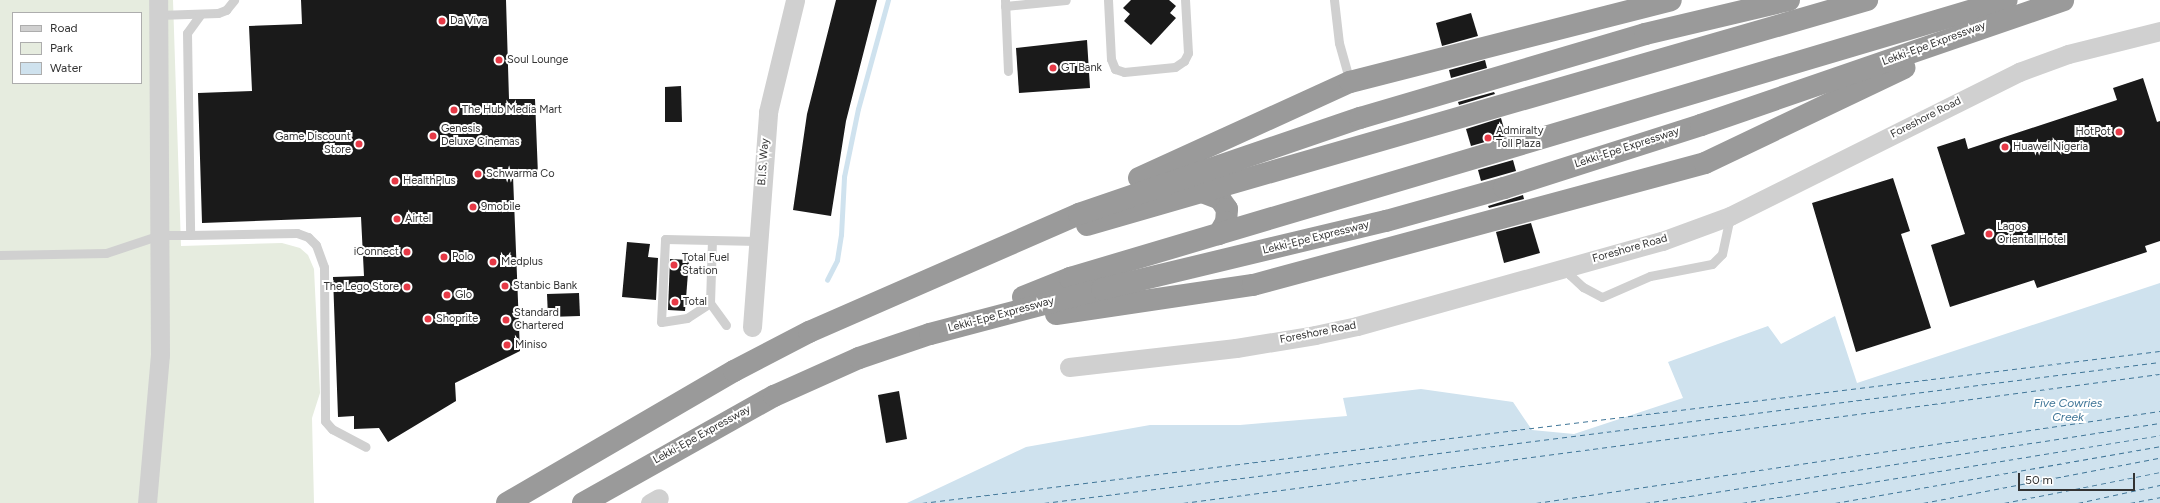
<!DOCTYPE html>
<html>
<head>
<meta charset="utf-8">
<style>
  body { margin:0 }
  #map { position:relative; width:2160px; height:503px; overflow:hidden; background:#fff; font-family:Figtree,sans-serif }
  div>[style] { position:absolute }
  .green>* { inset:0; background:#e6ecdf }
  .water>* { inset:0; background:#cfe2ee }
  .stream>* { height:4.5px; margin:-2.25px; padding:0 2.25px; transform-origin:2.25px; border-radius:2.25px; background:#cfe2ee }
  .ferry>* { height:1px; margin-top:-0.5px; transform-origin:0; background:repeating-linear-gradient(90deg,#3f7597 0 5px,transparent 0 9px) }
  .building>* { inset:0; background:#1a1a1a }
  .lane>* { height:9px; margin:-4.5px; padding:0 4.5px; transform-origin:4.5px; border-radius:4.5px; background:#d0d0d0 }
  .street>* { height:19px; margin:-9.5px; padding:0 9.5px; transform-origin:9.5px; border-radius:9.5px; background:#d0d0d0 }
  .highway>* { height:22px; margin:-11px; padding:0 11px; transform-origin:11px; border-radius:11px; background:#9a9a9a }
  .dots>* { width:11px; height:11px; translate:-50% -50%; box-sizing:border-box; border:2px solid #fff; border-radius:50% }
  span { translate:-50% -50%; white-space:nowrap; text-align:center; line-height:1.15; -webkit-text-stroke:4px #fff; paint-order:stroke }
  .poi-label { font-size:11px; color:#333 }
  .left { translate:0 -50%; text-align:left }
  .right { translate:-100% -50%; text-align:right }
  .street-label { font-size:11px; color:#333 }
  .water-label { font-size:12px; color:#3f7597; font-style:italic }
  .legend { position:absolute; left:12px; top:12px; width:130px; height:72px; box-sizing:border-box; background:#fff; border:1px solid #adadad; margin:0; padding:5px 7px; list-style:none; font-size:12px; color:#333 }
  .legend li { display:flex; align-items:center; gap:8px; height:20px }
  .legend b { width:20px; border:1px solid #adadad }
  .scale { position:absolute; left:2018px; top:473px; width:117px; height:18px; box-sizing:border-box; border:2px solid #333; border-top:0; padding-left:5px; font-size:12px; line-height:14px; white-space:nowrap; color:#333; -webkit-text-stroke:3px #fff; paint-order:stroke }
</style>
</head>
<body>
<div id="map">
  <div class="green">
    <div style="clip-path:polygon(evenodd,0 0,173px 0,181px 246px,282px 243px,300px 248px,308px 255px,314px 269px,320px 393px,312px 418px,314px 503px,0 503px,0 0,13px 13px,141px 13px,141px 83px,13px 83px,13px 13px)"></div>
  </div>
  <div class="water">
    <div style="clip-path:polygon(2160px 283px,2160px 503px,907px 503px,1026px 447px,1150px 425px,1240px 425px,1347px 416px,1343px 398px,1421px 389px,1513px 402px,1532px 430px,1574px 434px,1683px 398px,1668px 362px,1768px 326px,1781px 344px,1835px 316px,1857px 383px)"></div>
  </div>
  <div class="stream">
    <div style="left:827px;top:280px;width:22px;rotate:-63deg"></div>
    <div style="left:837px;top:260px;width:25px;rotate:-81deg"></div>
    <div style="left:841px;top:235px;width:58px;rotate:-87deg"></div>
    <div style="left:844px;top:177px;width:69px;rotate:-78.4deg"></div>
    <div style="left:858px;top:109px;width:113px;rotate:-74.6deg"></div>
  </div>
  <div class="ferry">
    <div style="left:922px;top:503px;width:1247px;rotate:-7deg"></div>
    <div style="left:1044px;top:503px;width:1125px;rotate:-7.2deg"></div>
    <div style="left:1183px;top:503px;width:985px;rotate:-7.52deg"></div>
    <div style="left:1536px;top:503px;width:631px;rotate:-8.39deg"></div>
    <div style="left:1645px;top:503px;width:521px;rotate:-8.83deg"></div>
    <div style="left:1742px;top:503px;width:423px;rotate:-9.2deg"></div>
    <div style="left:1835px;top:503px;width:330px;rotate:-9.9deg"></div>
    <div style="left:1923px;top:503px;width:241px;rotate:-10.8deg"></div>
    <div style="left:2004px;top:503px;width:159px;rotate:-11.2deg"></div>
    <div style="left:2078px;top:503px;width:84px;rotate:-12.4deg"></div>
    <div style="left:2130px;top:503px;width:31px;rotate:-11deg"></div>
  </div>
  <div class="building">
    <div style="clip-path:polygon(301px 0,506px 0,509px 99px,535px 99px,538px 175px,513px 176px,520px 351px,455px 383px,456px 401px,388px 442px,379px 428px,354px 429px,354px 416px,338px 417px,333px 277px,364px 276px,361px 217px,202px 223px,198px 93px,252px 91px,249px 26px,302px 24px)"></div>
    <div style="clip-path:polygon(836px 0,877px 0,846px 121px,831px 216px,793px 210px,807px 114px)"></div>
    <div style="clip-path:polygon(1131px 0,1169px 0,1176px 6px,1170px 13px,1176px 18px,1151px 45px,1124px 21px,1130px 14px,1123px 8px)"></div>
    <div style="clip-path:polygon(1471px 13px,1478px 36px,1442px 46px,1436px 23px)"></div>
    <div style="clip-path:polygon(1087px 40px,1090px 88px,1019px 93px,1016px 48px)"></div>
    <div style="clip-path:polygon(1485px 60px,1487px 68px,1451px 78px,1449px 70px)"></div>
    <div style="clip-path:polygon(2143px 78px,2157px 122px,2160px 121px,2160px 241px,2145px 246px,2147px 252px,2037px 288px,2034px 280px,1950px 307px,1931px 245px,1965px 234px,1937px 147px,1965px 138px,1968px 149px,2117px 100px,2113px 88px)"></div>
    <div style="clip-path:polygon(681px 86px,682px 122px,665px 122px,665px 87px)"></div>
    <div style="clip-path:polygon(1494px 92px,1495px 94px,1459px 105px,1458px 102px)"></div>
    <div style="clip-path:polygon(1501px 118px,1506px 136px,1471px 146px,1466px 129px)"></div>
    <div style="clip-path:polygon(1513px 160px,1516px 171px,1481px 181px,1478px 170px)"></div>
    <div style="clip-path:polygon(1893px 178px,1910px 231px,1901px 234px,1931px 328px,1856px 352px,1812px 203px)"></div>
    <div style="clip-path:polygon(1523px 195px,1524px 199px,1489px 208px,1488px 206px)"></div>
    <div style="clip-path:polygon(1531px 223px,1540px 253px,1504px 263px,1496px 232px)"></div>
    <div style="clip-path:polygon(627px 242px,650px 244px,648px 257px,658px 258px,656px 300px,622px 297px)"></div>
    <div style="clip-path:polygon(670px 259px,689px 260px,685px 311px,668px 310px)"></div>
    <div style="clip-path:polygon(579px 293px,580px 316px,548px 317px,547px 294px)"></div>
    <div style="clip-path:polygon(899px 391px,907px 439px,886px 443px,878px 395px)"></div>
  </div>
  <div class="lane">
    <div style="left:1005px;top:0;width:71px;rotate:87.6deg"></div>
    <div style="left:1108px;top:0;width:59px;rotate:87.1deg"></div>
    <div style="left:1111px;top:59px;width:11px;rotate:68deg"></div>
    <div style="left:1115px;top:69px;width:9px;rotate:18deg"></div>
    <div style="left:1124px;top:72px;width:51px;rotate:-5.6deg"></div>
    <div style="left:1175px;top:67px;width:11px;rotate:-34deg"></div>
    <div style="left:1184px;top:61px;width:9px;rotate:-63deg"></div>
    <div style="left:1188px;top:53px;width:53px;rotate:-93.2deg"></div>
    <div style="left:1334px;top:0;width:43px;rotate:83.4deg"></div>
    <div style="left:1339px;top:43px;width:41px;rotate:74.2deg"></div>
    <div style="left:1005px;top:6px;width:61px;rotate:-5.6deg"></div>
    <div style="left:158px;top:15px;width:60px;rotate:-1.9deg"></div>
    <div style="left:218px;top:13px;width:9px;rotate:-21deg"></div>
    <div style="left:226px;top:10px;width:13px;rotate:-51deg"></div>
    <div style="left:200px;top:15px;width:22px;rotate:126deg"></div>
    <div style="left:187px;top:33px;width:202px;rotate:89.1deg"></div>
    <div style="left:190px;top:235px;width:107px;rotate:-1.1deg"></div>
    <div style="left:297px;top:233px;width:12px;rotate:20deg"></div>
    <div style="left:308px;top:237px;width:11px;rotate:45deg"></div>
    <div style="left:316px;top:245px;width:23px;rotate:70deg"></div>
    <div style="left:324px;top:267px;width:154px;rotate:89.6deg"></div>
    <div style="left:325px;top:421px;width:11px;rotate:49deg"></div>
    <div style="left:332px;top:429px;width:38px;rotate:28deg"></div>
    <div style="left:0;top:255px;width:106px;rotate:-1.1deg"></div>
    <div style="left:106px;top:253px;width:57px;rotate:-18.4deg"></div>
    <div style="left:160px;top:235px;width:30px"></div>
    <div style="left:1566px;top:267px;width:9px;rotate:63deg"></div>
    <div style="left:1570px;top:275px;width:18px;rotate:43deg"></div>
    <div style="left:1583px;top:287px;width:21px;rotate:28deg"></div>
    <div style="left:1602px;top:297px;width:52px;rotate:-23.6deg"></div>
    <div style="left:1650px;top:276px;width:63px;rotate:-11deg"></div>
    <div style="left:1712px;top:264px;width:14px;rotate:-45deg"></div>
    <div style="left:1722px;top:254px;width:39px;rotate:-78deg"></div>
    <div style="left:710px;top:303px;width:63px;rotate:-88.2deg"></div>
    <div style="left:726px;top:325px;width:27px;rotate:-126deg"></div>
    <div style="left:710px;top:303px;width:27px;rotate:147deg"></div>
    <div style="left:687px;top:318px;width:26px;rotate:171deg"></div>
    <div style="left:661px;top:322px;width:83px;rotate:-87.2deg"></div>
    <div style="left:665px;top:239px;width:93px;rotate:1.2deg"></div>
  </div>
  <div class="street">
    <div style="left:752px;top:327px;width:216px;rotate:-85.7deg"></div>
    <div style="left:768px;top:112px;width:115px;rotate:-76.4deg"></div>
    <div style="left:1069px;top:367px;width:168px;rotate:-6.5deg"></div>
    <div style="left:1236px;top:348px;width:80px;rotate:-9.3deg"></div>
    <div style="left:1315px;top:335px;width:43px;rotate:-12.1deg"></div>
    <div style="left:1357px;top:326px;width:317px;rotate:-15.6deg"></div>
    <div style="left:1662px;top:241px;width:72px;rotate:-20.2deg"></div>
    <div style="left:1730px;top:216px;width:323px;rotate:-26.5deg"></div>
    <div style="left:2019px;top:72px;width:52px;rotate:-20.2deg"></div>
    <div style="left:2068px;top:54px;width:95px;rotate:-14deg"></div>
    <div style="left:147px;top:503px;width:149px;rotate:-85deg"></div>
    <div style="left:160px;top:355px;width:355px;rotate:-90.3deg"></div>
    <div style="left:650px;top:503px;width:10px;rotate:-29deg"></div>
  </div>
  <div class="highway">
    <div style="left:1139px;top:178px;width:232px;rotate:-24.5deg"></div>
    <div style="left:1350px;top:82px;width:331px;rotate:-14.3deg"></div>
    <div style="left:1202px;top:192px;width:19px;rotate:21deg"></div>
    <div style="left:1220px;top:199px;width:12px;rotate:55deg"></div>
    <div style="left:1227px;top:209px;width:13px;rotate:94deg"></div>
    <div style="left:1226px;top:222px;width:14px;rotate:120deg"></div>
    <div style="left:1087px;top:225px;width:812px;rotate:-16.09deg"></div>
    <div style="left:1023px;top:297px;width:51px;rotate:-22deg"></div>
    <div style="left:1070px;top:278px;width:977px;rotate:-16.53deg"></div>
    <div style="left:1056px;top:314px;width:199px;rotate:-8.4deg"></div>
    <div style="left:1253px;top:285px;width:468px;rotate:-15.1deg"></div>
    <div style="left:1705px;top:163px;width:221px;rotate:-25.5deg"></div>
    <div style="left:507px;top:503px;width:263px;rotate:-30.2deg"></div>
    <div style="left:734px;top:371px;width:85px;rotate:-27.5deg"></div>
    <div style="left:809px;top:332px;width:295px;rotate:-23.6deg"></div>
    <div style="left:1079px;top:214px;width:297px;rotate:-18.9deg"></div>
    <div style="left:1360px;top:118px;width:297px;rotate:-16.4deg"></div>
    <div style="left:1645px;top:34px;width:148px;rotate:-13.3deg"></div>
    <div style="left:583px;top:503px;width:219px;rotate:-29.3deg"></div>
    <div style="left:774px;top:396px;width:93px;rotate:-24.1deg"></div>
    <div style="left:859px;top:358px;width:75px;rotate:-18.7deg"></div>
    <div style="left:930px;top:334px;width:178px;rotate:-14.7deg"></div>
    <div style="left:1102px;top:289px;width:292px;rotate:-13.5deg"></div>
    <div style="left:1386px;top:221px;width:123px;rotate:-15.6deg"></div>
    <div style="left:1504px;top:188px;width:207px;rotate:-17.7deg"></div>
    <div style="left:1701px;top:125px;width:383px;rotate:-19deg"></div>
  </div>
  <div class="dots">
    <div style="left:442px;top:21px;background:#e63946"></div>
    <div style="left:499px;top:60px;background:#e63946"></div>
    <div style="left:1053px;top:68px;background:#e63946"></div>
    <div style="left:454px;top:110px;background:#e63946"></div>
    <div style="left:2119px;top:132px;background:#e63946"></div>
    <div style="left:433px;top:136px;background:#e63946"></div>
    <div style="left:1488px;top:138px;background:#e63946"></div>
    <div style="left:359px;top:144px;background:#e63946"></div>
    <div style="left:2005px;top:147px;background:#e63946"></div>
    <div style="left:478px;top:174px;background:#e63946"></div>
    <div style="left:395px;top:181px;background:#e63946"></div>
    <div style="left:473px;top:207px;background:#e63946"></div>
    <div style="left:397px;top:219px;background:#e63946"></div>
    <div style="left:1989px;top:234px;background:#e63946"></div>
    <div style="left:407px;top:252px;background:#e63946"></div>
    <div style="left:444px;top:257px;background:#e63946"></div>
    <div style="left:493px;top:262px;background:#e63946"></div>
    <div style="left:674px;top:265px;background:#e63946"></div>
    <div style="left:505px;top:286px;background:#e63946"></div>
    <div style="left:407px;top:287px;background:#e63946"></div>
    <div style="left:447px;top:295px;background:#e63946"></div>
    <div style="left:675px;top:302px;background:#e63946"></div>
    <div style="left:428px;top:319px;background:#e63946"></div>
    <div style="left:506px;top:320px;background:#e63946"></div>
    <div style="left:507px;top:345px;background:#e63946"></div>
  </div>
  <div class="poi-label">
    <span class="left" style="left:450px;top:21px">Da Viva</span>
    <span class="left" style="left:507px;top:60px">Soul Lounge</span>
    <span class="left" style="left:1061px;top:68px">GT Bank</span>
    <span class="left" style="left:462px;top:110px">The Hub Media Mart</span>
    <span class="left" style="left:441px;top:136px">Genesis<br>Deluxe Cinemas</span>
    <span class="left" style="left:1496px;top:138px">Admiralty<br>Toll Plaza</span>
    <span class="right" style="left:2111px;top:132px">HotPot</span>
    <span class="right" style="left:351px;top:144px">Game Discount<br>Store</span>
    <span class="left" style="left:2013px;top:147px">Huawei Nigeria</span>
    <span class="left" style="left:486px;top:174px">Schwarma Co</span>
    <span class="left" style="left:403px;top:181px">HealthPlus</span>
    <span class="left" style="left:481px;top:207px">9mobile</span>
    <span class="left" style="left:405px;top:219px">Airtel</span>
    <span class="left" style="left:1997px;top:234px">Lagos<br>Oriental Hotel</span>
    <span class="right" style="left:399px;top:252px">iConnect</span>
    <span class="left" style="left:452px;top:257px">Polo</span>
    <span class="left" style="left:682px;top:265px">Total Fuel<br>Station</span>
    <span class="left" style="left:501px;top:262px">Medplus</span>
    <span class="left" style="left:513px;top:286px">Stanbic Bank</span>
    <span class="right" style="left:399px;top:287px">The Lego Store</span>
    <span class="left" style="left:455px;top:295px">Glo</span>
    <span class="left" style="left:683px;top:302px">Total</span>
    <span class="left" style="left:514px;top:320px">Standard<br>Chartered</span>
    <span class="left" style="left:436px;top:319px">Shoprite</span>
    <span class="left" style="left:515px;top:345px">Miniso</span>
  </div>
  <div class="street-label">
    <span style="left:1934px;top:44px;rotate:-20deg">Lekki-Epe Expressway</span>
    <span style="left:1926px;top:118px;rotate:-27deg">Foreshore Road</span>
    <span style="left:1627px;top:148px;rotate:-18deg">Lekki-Epe Expressway</span>
    <span style="left:764px;top:162px;rotate:-86deg">B.I.S. Way</span>
    <span style="left:1316px;top:238px;rotate:-14deg">Lekki-Epe Expressway</span>
    <span style="left:1630px;top:249px;rotate:-16deg">Foreshore Road</span>
    <span style="left:1001px;top:315px;rotate:-15deg">Lekki-Epe Expressway</span>
    <span style="left:1318px;top:333px;rotate:-11deg">Foreshore Road</span>
    <span style="left:702px;top:435px;rotate:-29deg">Lekki-Epe Expressway</span>
  </div>
  <div class="water-label">
    <span style="left:2068px;top:411px">Five Cowries<br>Creek</span>
  </div>
  <ul class="legend">
  <li><b style="height:5px;background:#d0d0d0"></b>Road</li>
  <li><b style="height:11px;background:#e6ecdf"></b>Park</li>
  <li><b style="height:11px;background:#cfe2ee"></b>Water</li>
  </ul>
  <div class="scale">50 m</div>
</div>
</body>
</html>
